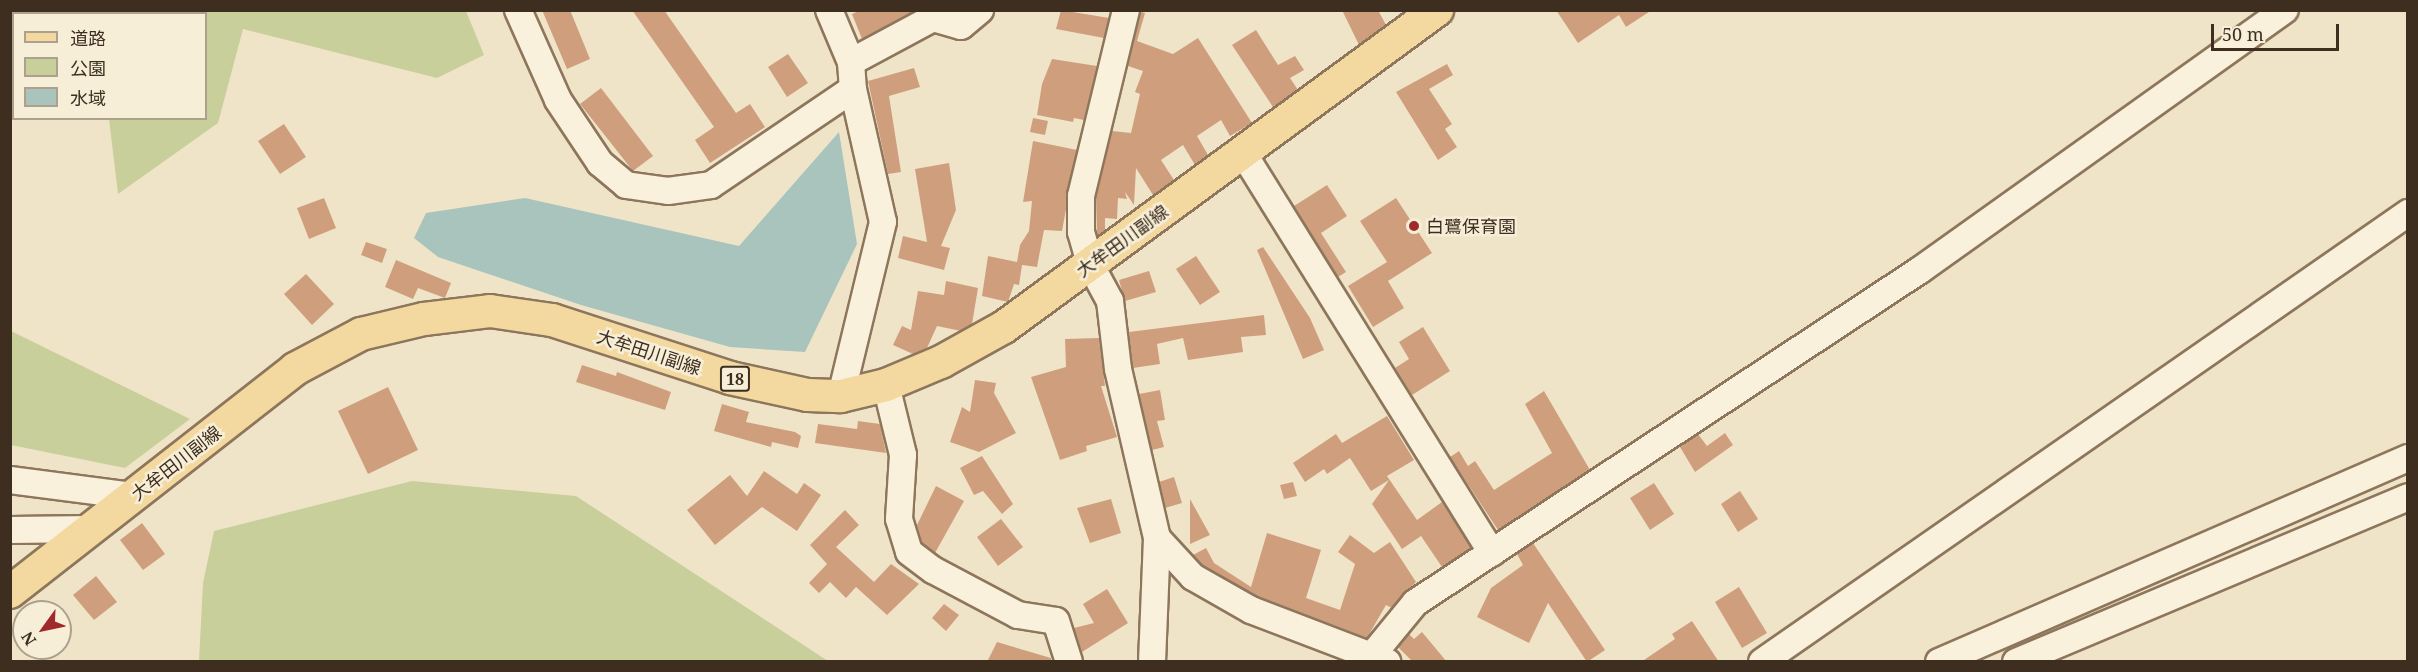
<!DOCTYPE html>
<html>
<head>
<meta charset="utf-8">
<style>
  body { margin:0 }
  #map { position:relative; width:2418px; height:672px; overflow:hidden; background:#f0e4c8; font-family:"Noto Serif","Noto Sans JP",serif }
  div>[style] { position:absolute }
  .green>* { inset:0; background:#c9cf9b }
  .water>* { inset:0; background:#a9c4bc }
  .building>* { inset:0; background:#cf9f7d }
  .roads { filter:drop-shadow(2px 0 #8d765c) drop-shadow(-2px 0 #8d765c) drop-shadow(0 2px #8d765c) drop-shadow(0 -2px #8d765c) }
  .minor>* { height:26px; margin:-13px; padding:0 13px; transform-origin:13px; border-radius:13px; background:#faf1dc }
  .major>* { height:32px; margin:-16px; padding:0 16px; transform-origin:16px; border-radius:16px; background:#f3d9a0 }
  .dots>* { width:16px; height:16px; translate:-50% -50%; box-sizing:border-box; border:3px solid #f7eed8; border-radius:50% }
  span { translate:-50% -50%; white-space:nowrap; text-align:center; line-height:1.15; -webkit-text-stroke:5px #f7eed8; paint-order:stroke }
  .shield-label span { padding:2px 4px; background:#f7eed8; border:2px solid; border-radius:4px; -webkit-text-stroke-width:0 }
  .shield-label { font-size:16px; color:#3d2e20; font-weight:700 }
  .poi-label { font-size:18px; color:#3d2e20 }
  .left { translate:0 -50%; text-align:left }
  .street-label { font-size:18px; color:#3d2e20 }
  .frame { position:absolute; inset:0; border:12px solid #3d2e20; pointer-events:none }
  .legend { position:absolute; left:12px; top:12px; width:195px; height:108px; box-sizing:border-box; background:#f7eed8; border:2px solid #ada18e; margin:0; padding:8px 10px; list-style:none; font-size:18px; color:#3d2e20 }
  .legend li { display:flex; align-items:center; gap:12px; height:30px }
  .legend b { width:30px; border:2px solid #ada18e }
  .north { position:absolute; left:12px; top:600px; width:60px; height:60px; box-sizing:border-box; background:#f7eed8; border:2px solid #ada18e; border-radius:50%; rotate:237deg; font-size:16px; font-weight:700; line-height:24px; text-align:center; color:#3d2e20 }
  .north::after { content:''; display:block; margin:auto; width:21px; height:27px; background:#9e2a2b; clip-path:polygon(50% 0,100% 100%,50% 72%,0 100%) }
  .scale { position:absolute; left:2211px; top:24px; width:128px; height:27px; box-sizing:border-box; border:3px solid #3d2e20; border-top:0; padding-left:8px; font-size:18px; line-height:21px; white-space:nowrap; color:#3d2e20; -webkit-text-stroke:4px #f7eed8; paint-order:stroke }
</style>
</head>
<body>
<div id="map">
  <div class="green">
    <div style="clip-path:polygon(96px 11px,466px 11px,484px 55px,437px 78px,243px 29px,218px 123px,118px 194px,109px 119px,206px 118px,206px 14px)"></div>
    <div style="clip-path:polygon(10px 331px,11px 331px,190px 419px,125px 468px,11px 445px)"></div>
    <div style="clip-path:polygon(412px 481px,576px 496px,828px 661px,199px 661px,203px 583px,214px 531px)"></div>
  </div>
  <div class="water">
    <div style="clip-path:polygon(839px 132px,857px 244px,805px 352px,730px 347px,581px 305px,438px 257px,414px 238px,426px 213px,525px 198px,739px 246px)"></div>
  </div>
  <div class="building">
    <div style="clip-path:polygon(542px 10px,570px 10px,590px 59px,567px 69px)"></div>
    <div style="clip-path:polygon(632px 10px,664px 10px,736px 113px,750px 104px,765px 127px,710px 163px,695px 140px,714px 127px)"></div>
    <div style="clip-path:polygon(861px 10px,915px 10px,862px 39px,852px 14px)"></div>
    <div style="clip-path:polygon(1061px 10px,1109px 18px,1104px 38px,1056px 29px)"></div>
    <div style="clip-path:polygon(1342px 10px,1378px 10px,1386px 25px,1359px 45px)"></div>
    <div style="clip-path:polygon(1556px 10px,1652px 10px,1626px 27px,1619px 15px,1578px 43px)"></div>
    <div style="clip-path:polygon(1141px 12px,1145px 13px,1137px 41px,1173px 54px,1198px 38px,1252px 123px,1230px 136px,1221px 120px,1197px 136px,1208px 155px,1195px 165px,1183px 145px,1161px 160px,1174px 180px,1153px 195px,1136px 168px,1134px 205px,1125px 192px,1127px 199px,1118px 198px,1117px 219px,1105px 218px,1105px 231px,1097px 235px,1096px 198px,1112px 131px,1131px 133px,1140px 94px,1135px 92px,1143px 71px,1128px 66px)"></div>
    <div style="clip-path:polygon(1256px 30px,1278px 65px,1295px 56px,1304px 70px,1290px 78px,1298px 90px,1273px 107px,1232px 45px)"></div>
    <div style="clip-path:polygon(788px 54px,808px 83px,787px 97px,768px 67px)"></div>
    <div style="clip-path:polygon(1052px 59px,1097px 66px,1084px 120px,1074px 118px,1073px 122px,1037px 115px,1042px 84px)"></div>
    <div style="clip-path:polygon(1447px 64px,1453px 75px,1429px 89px,1452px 124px,1445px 129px,1457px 147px,1438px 160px,1396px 92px)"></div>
    <div style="clip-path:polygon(914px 68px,920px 87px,889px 96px,901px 172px,888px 174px,868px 81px)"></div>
    <div style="clip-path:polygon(601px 88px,653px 156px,633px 171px,580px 104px)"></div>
    <div style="clip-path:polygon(1033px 118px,1048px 121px,1045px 135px,1030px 132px)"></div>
    <div style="clip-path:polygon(284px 124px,306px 157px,280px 174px,258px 141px)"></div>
    <div style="clip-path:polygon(1033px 141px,1077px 150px,1062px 231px,1044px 230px,1037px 267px,1022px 265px,1019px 285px,1014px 284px,1008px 302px,982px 296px,988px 256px,1017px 262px,1020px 245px,1029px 231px,1032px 201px,1023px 202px)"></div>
    <div style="clip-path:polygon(949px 163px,956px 210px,941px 246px,950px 248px,944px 270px,898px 258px,903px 236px,927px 242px,915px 169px)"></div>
    <div style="clip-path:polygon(1327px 185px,1347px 216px,1321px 233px,1346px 272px,1338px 277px,1294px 206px)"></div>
    <div style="clip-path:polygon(324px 198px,336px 228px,309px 239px,297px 208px)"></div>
    <div style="clip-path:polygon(1396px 198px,1432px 253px,1388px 281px,1404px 308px,1373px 327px,1348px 286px,1387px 262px,1360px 221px)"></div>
    <div style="clip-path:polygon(366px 242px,387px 249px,382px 263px,361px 255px)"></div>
    <div style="clip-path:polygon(1263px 247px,1310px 318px,1324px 350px,1303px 359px,1257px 250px)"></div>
    <div style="clip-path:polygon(1196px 256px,1220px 292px,1200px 305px,1176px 269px)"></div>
    <div style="clip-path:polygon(396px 260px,451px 283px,445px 298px,418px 288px,413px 299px,385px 287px)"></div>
    <div style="clip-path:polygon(1149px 271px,1156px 292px,1125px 301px,1119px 280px)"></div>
    <div style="clip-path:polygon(306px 274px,334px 304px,312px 325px,284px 294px)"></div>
    <div style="clip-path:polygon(946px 281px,978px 288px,972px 324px,961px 331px,937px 326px,927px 348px,913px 354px,893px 345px,902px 326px,911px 330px,918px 291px,944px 295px)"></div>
    <div style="clip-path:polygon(1264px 315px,1266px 335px,1241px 337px,1243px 352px,1188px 360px,1183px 338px,1157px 344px,1160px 364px,1133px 368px,1129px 332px)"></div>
    <div style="clip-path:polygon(1423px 327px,1450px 371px,1412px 395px,1395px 368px,1409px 359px,1399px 342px)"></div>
    <div style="clip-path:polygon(1099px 338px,1105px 386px,1101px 386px,1117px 437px,1086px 446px,1087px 451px,1060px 460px,1031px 377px,1066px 367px,1065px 339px)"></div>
    <div style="clip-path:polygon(582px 365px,616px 376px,617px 372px,671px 392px,665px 410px,576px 382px)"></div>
    <div style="clip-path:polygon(975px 380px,996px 383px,994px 393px,1016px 433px,979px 452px,950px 442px,962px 407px,970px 412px)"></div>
    <div style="clip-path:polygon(388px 387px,418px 450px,368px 474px,338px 411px)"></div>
    <div style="clip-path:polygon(1160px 390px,1165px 420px,1157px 421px,1164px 447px,1152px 450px,1139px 394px)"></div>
    <div style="clip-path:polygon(1544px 391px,1590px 470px,1498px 530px,1450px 457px,1459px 451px,1468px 466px,1475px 461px,1494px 490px,1552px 453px,1525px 404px)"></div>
    <div style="clip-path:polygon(722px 404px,749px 412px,746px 422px,795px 432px,801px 436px,798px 448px,772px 442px,771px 447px,714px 431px)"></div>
    <div style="clip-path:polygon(1387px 416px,1414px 460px,1387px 476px,1417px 520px,1442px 502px,1471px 548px,1442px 567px,1421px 536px,1402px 549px,1372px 504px,1389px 480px,1371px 491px,1350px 458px,1327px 474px,1324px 469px,1305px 482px,1293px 463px,1336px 434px,1342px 443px)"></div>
    <div style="clip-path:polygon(858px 421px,880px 424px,886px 453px,815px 443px,818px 424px,857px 429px)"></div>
    <div style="clip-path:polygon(1725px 433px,1733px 445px,1695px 472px,1680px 447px,1698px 434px,1707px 446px)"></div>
    <div style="clip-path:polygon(982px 456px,1013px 504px,1002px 514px,983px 491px,974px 495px,960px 468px)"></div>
    <div style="clip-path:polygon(764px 471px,797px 494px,804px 483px,821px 495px,797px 531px,762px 507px,715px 545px,687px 510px,730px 475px,747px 496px)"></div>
    <div style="clip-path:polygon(1174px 477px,1182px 503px,1165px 508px,1159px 482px)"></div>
    <div style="clip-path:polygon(1293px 482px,1297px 496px,1284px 499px,1280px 485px)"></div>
    <div style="clip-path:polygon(1654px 483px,1674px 514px,1650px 530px,1630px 498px)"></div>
    <div style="clip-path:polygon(936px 486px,964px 501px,935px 553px,922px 543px,917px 525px)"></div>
    <div style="clip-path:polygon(1740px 491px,1758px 519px,1738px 532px,1721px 504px)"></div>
    <div style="clip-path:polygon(1111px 499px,1121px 533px,1090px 543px,1077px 508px)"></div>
    <div style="clip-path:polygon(1190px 499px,1210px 535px,1190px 544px)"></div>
    <div style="clip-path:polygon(845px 510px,859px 525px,836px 547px,874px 582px,891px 564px,919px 584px,887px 615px,856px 587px,846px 598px,830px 582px,819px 593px,809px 583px,827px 564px,810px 545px)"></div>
    <div style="clip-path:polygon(1001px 519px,1023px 547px,998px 566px,977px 537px)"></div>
    <div style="clip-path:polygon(142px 523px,165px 554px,143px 570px,120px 540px)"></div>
    <div style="clip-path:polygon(1267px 533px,1321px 550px,1306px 598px,1340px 610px,1355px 564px,1338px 552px,1350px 535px,1374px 553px,1390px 542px,1416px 582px,1392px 608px,1386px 605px,1367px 638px,1257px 596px,1202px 565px,1193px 555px,1206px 548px,1214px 563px,1251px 587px)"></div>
    <div style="clip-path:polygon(1533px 543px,1605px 650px,1587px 662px,1548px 603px,1529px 643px,1477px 617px,1491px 588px,1523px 565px,1517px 554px)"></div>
    <div style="clip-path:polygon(96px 576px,117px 602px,94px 620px,73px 595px)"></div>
    <div style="clip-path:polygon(1739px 587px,1767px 633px,1742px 648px,1715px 602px)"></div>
    <div style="clip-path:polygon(1107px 589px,1128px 623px,1082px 652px,1074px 628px,1094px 623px,1083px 604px)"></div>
    <div style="clip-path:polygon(944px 604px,959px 615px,946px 631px,932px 618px)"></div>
    <div style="clip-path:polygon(1692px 621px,1719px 662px,1641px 662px,1675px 639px,1672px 634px)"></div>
    <div style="clip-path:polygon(1422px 632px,1447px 662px,1413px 662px,1398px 647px,1409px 634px,1414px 639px)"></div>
    <div style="clip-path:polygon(997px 642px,1051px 658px,1051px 662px,987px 662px)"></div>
  </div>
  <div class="roads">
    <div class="minor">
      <div style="left:518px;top:10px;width:98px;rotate:66deg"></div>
      <div style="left:558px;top:100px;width:76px;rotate:56.3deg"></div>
      <div style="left:600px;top:163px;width:34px;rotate:40deg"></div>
      <div style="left:626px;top:185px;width:42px;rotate:8.1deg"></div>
      <div style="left:668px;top:191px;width:43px;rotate:-7.9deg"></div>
      <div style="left:711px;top:185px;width:171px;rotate:-34.1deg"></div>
      <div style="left:829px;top:10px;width:56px;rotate:67.1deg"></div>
      <div style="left:851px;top:62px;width:27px;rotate:86deg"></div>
      <div style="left:853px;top:89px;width:136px;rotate:77.3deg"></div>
      <div style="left:883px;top:222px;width:179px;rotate:103.6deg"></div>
      <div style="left:1126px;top:10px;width:191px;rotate:103.6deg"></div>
      <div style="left:1081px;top:196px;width:36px;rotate:90deg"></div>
      <div style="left:1081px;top:232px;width:33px;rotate:74deg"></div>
      <div style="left:1090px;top:264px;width:42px;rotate:61.6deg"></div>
      <div style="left:1110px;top:301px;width:68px;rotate:83.3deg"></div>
      <div style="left:1118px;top:369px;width:173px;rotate:77deg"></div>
      <div style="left:1157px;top:538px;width:124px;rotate:92.3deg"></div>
      <div style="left:851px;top:62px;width:93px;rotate:-28.2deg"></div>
      <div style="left:933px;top:18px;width:29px;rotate:16deg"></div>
      <div style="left:961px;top:26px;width:25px;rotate:-40deg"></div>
      <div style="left:1243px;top:153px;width:471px;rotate:58.1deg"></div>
      <div style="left:886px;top:385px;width:72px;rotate:76.3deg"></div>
      <div style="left:903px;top:455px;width:64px;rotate:93.6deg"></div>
      <div style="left:899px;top:519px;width:34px;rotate:73deg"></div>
      <div style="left:909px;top:552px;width:30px;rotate:37deg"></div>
      <div style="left:933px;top:570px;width:96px;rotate:27.9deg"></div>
      <div style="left:1018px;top:615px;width:38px;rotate:9deg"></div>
      <div style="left:1056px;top:621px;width:43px;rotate:72.4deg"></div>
      <div style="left:10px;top:480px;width:125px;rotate:7.4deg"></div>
      <div style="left:10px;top:530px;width:83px;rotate:-0.7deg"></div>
      <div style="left:1157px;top:538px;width:53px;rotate:47.3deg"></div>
      <div style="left:1193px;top:577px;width:67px;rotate:29.6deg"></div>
      <div style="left:1251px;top:610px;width:146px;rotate:20.9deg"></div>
      <div style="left:1374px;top:653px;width:65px;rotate:-50.6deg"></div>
      <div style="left:1415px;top:603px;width:605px;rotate:-33.4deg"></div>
      <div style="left:1920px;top:270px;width:448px;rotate:-35.5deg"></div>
      <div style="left:1762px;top:662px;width:787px;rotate:-34.8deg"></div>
      <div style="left:1939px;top:662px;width:511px;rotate:-23.51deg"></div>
      <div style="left:2016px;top:662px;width:425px;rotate:-22.8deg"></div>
    </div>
    <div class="major">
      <div style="left:10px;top:592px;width:362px;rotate:-38deg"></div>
      <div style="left:295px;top:369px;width:75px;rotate:-27.9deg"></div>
      <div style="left:361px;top:334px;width:65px;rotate:-13.4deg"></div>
      <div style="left:424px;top:319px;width:66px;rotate:-6.9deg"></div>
      <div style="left:490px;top:311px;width:63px;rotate:8.3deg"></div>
      <div style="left:552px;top:320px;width:187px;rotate:18deg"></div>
      <div style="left:730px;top:378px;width:80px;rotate:12.3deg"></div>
      <div style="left:808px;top:395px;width:33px;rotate:2deg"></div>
      <div style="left:841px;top:396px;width:46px;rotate:-13.7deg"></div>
      <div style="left:886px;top:385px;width:60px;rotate:-22.7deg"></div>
      <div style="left:941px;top:362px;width:72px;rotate:-29.1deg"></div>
      <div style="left:1004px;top:327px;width:537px;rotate:-36.21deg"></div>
    </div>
  </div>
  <div class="dots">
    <div style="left:1414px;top:226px;background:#9e2a2b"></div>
  </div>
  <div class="shield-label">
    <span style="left:735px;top:379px">18</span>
  </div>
  <div class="poi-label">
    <span class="left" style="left:1426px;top:226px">白鷺保育園</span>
  </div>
  <div class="street-label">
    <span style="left:1122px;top:241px;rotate:-36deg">大牟田川副線</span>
    <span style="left:649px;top:352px;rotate:18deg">大牟田川副線</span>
    <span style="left:176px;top:463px;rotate:-38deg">大牟田川副線</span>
  </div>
  <div class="frame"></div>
  <ul class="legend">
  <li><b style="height:8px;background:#f3d9a0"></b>道路</li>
  <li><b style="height:16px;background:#c9cf9b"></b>公園</li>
  <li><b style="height:16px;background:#a9c4bc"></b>水域</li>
  </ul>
  <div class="north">N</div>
  <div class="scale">50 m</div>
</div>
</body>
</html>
